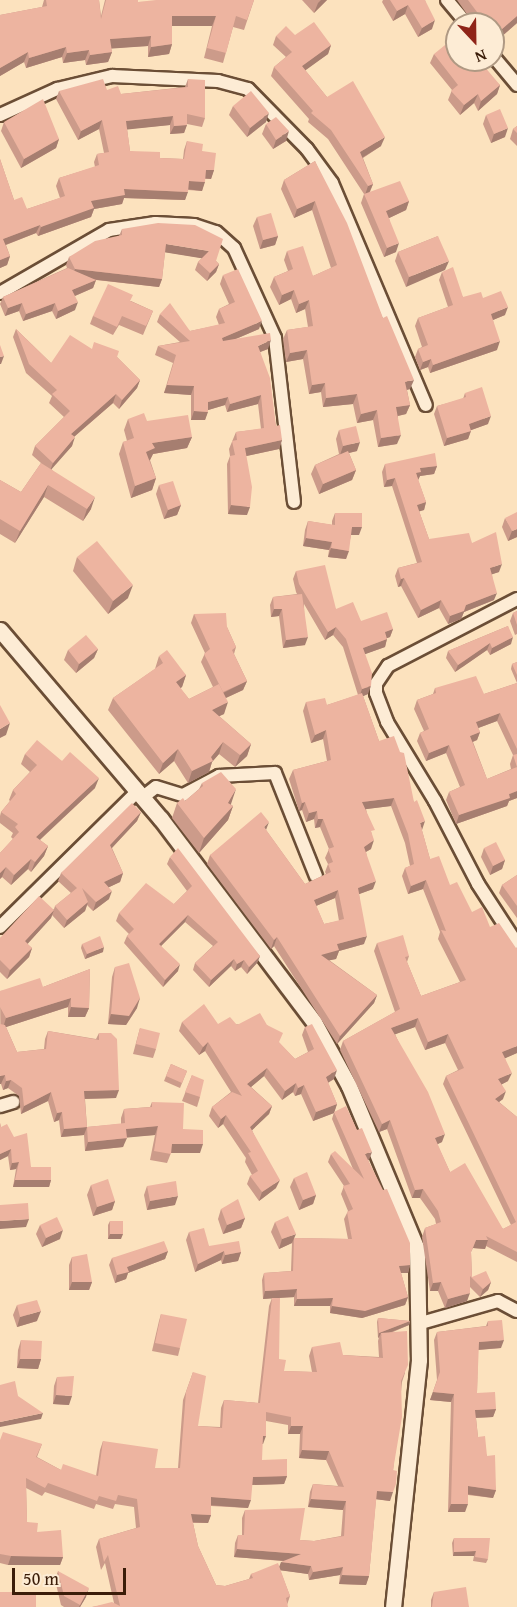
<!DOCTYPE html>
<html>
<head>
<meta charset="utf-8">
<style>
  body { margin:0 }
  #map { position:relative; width:517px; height:1607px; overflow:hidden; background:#fce2be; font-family:"Gentium Book Plus",serif }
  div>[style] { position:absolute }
  .roads { filter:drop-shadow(2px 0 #6b4e36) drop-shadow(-2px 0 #6b4e36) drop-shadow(0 2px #6b4e36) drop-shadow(0 -2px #6b4e36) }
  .minor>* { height:12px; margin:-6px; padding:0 6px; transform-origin:6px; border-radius:6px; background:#fdecd5 }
  .tertiary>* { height:15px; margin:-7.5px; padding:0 7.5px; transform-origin:7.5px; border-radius:7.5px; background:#fdecd5 }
  .wall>* { inset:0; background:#cc9b8a }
  .shaded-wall>* { inset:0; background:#a67e70 }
  .building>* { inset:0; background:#edb4a0 }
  span { translate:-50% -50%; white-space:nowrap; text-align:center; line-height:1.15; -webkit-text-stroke:5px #fdecd5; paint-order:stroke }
  .north { position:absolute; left:445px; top:12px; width:60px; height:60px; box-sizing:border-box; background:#fdecd5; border:2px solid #af9983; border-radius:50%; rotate:158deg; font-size:16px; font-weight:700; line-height:24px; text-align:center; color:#3b1d09 }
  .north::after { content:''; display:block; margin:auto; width:21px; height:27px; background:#8f2418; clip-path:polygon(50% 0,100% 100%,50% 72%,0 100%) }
  .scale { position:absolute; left:12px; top:1568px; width:114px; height:27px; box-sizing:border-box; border:3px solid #3b1d09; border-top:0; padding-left:8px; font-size:18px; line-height:21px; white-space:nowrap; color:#3b1d09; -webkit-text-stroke:4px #fdecd5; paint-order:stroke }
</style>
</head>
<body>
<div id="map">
  <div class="roads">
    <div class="minor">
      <div style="left:447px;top:0;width:31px;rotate:50deg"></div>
      <div style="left:493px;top:56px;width:38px;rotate:50deg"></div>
      <div style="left:0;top:115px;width:63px;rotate:-24.5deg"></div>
      <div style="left:57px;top:89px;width:57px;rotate:-13.3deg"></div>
      <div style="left:112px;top:76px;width:106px;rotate:2.7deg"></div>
      <div style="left:218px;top:81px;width:31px;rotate:15deg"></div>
      <div style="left:248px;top:89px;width:84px;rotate:45.5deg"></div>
      <div style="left:307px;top:149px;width:42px;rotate:53.7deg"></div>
      <div style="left:332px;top:183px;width:241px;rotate:67.1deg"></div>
      <div style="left:0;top:293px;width:126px;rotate:-30deg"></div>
      <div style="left:109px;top:230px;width:47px;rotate:-8.7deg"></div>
      <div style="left:155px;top:223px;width:39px;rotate:3deg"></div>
      <div style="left:194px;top:225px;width:23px;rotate:18deg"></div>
      <div style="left:216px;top:232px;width:24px;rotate:42deg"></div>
      <div style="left:234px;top:248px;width:99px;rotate:65.5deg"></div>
      <div style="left:275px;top:338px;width:165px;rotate:83.4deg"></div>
      <div style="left:517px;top:599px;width:145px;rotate:152.6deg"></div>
      <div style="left:388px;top:666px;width:22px;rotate:124deg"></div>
      <div style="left:376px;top:684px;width:9px;rotate:90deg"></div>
      <div style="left:376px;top:693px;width:31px;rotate:69deg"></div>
      <div style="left:387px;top:722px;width:92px;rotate:58.7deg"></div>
      <div style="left:435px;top:801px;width:93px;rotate:62.6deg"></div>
      <div style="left:478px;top:884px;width:72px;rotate:57deg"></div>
      <div style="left:143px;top:797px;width:16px;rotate:-38deg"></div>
      <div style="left:156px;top:787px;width:28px;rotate:17deg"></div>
      <div style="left:183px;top:795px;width:41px;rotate:-27.8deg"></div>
      <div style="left:219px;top:776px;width:56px;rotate:-3.1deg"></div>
      <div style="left:275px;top:773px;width:111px;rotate:68.3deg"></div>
      <div style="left:0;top:927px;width:194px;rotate:-44.6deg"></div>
      <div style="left:0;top:1106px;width:14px;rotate:-17deg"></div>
      <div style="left:421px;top:1323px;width:80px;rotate:-15.9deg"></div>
      <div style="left:498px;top:1301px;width:21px;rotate:28deg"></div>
    </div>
    <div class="tertiary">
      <div style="left:0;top:630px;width:248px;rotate:49.6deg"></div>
      <div style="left:161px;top:819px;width:254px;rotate:53deg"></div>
      <div style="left:314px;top:1022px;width:73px;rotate:61.3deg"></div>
      <div style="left:349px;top:1086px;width:177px;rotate:67.4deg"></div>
      <div style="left:417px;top:1249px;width:111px;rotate:89deg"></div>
      <div style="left:419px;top:1360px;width:248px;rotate:96deg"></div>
    </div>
  </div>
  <div class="wall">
    <div style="clip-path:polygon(44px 0,99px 0,101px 16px,105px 0,138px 0,138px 2px,254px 0,244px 30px,233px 27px,223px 63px,204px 58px,212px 26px,172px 26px,172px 44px,169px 54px,148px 57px,148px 46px,111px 48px,112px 52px,108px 62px,86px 65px,85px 60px,63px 63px,62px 57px,26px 68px,24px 62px,0 76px,0 15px,42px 7px)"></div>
    <div style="clip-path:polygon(302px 0,327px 0,314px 13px)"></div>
    <div style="clip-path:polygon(383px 0,425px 0,432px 29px,418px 37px,405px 14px,393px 21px,382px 2px)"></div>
    <div style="clip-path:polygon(457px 0,517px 0,517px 23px,493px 44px,493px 24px,474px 24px)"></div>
    <div style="clip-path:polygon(295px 35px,331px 45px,328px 54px,305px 70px,327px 97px,381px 146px,363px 158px,373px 184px,370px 192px,409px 201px,406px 210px,389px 218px,396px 252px,384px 257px,361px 203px,364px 194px,328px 139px,308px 122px,309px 119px,271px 76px,274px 67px,286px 57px,273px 45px,276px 36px)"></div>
    <div style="clip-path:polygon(434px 54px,457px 60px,480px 69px,500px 85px,497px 94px,478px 111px,474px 103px,460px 115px,448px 100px,452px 90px,430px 63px)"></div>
    <div style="clip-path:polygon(188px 79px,205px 118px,202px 127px,187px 124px,184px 133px,170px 134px,170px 125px,127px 129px,130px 151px,160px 158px,183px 159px,184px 150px,187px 141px,202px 151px,214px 170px,211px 179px,205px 179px,202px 191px,188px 190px,185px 200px,124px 198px,122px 204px,94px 209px,91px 217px,38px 236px,36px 233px,6px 245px,10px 256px,7px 265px,0 268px,0 159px,14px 200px,27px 209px,60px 198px,56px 186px,59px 178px,95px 167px,94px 162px,97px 154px,104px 153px,99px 129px,78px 140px,56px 99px,59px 91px,107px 90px,121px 94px,185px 87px)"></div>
    <div style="clip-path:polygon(233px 106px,266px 122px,247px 137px,229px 115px)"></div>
    <div style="clip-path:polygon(486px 115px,505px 137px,491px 143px,483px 124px)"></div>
    <div style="clip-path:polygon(4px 122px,59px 139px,56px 148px,21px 168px,1px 131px)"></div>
    <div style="clip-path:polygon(266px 124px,286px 141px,273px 149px,262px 134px)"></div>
    <div style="clip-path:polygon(517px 126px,517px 146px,510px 139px,513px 129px)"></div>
    <div style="clip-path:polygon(315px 161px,410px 389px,407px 390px,410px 405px,406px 414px,398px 416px,397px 444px,378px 447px,373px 420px,357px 423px,353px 404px,323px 407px,321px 392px,309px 394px,303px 359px,286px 362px,283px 339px,287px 330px,308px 327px,305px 309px,296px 313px,291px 299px,279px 305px,270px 287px,274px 277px,288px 271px,284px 260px,287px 251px,313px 276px,331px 268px,312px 210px,294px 218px,281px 189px,284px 180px)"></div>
    <div style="clip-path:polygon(257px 217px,278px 236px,275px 245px,260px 249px,253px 226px)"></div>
    <div style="clip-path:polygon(122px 229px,216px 261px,219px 264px,216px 272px,207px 281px,195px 270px,198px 262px,202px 258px,165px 252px,162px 279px,159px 287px,96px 280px,93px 288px,75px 296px,75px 310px,56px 319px,52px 311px,23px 321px,19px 311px,5px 316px,0 304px,3px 297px,67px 268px,66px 265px,69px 257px,119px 236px)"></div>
    <div style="clip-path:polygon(438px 236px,406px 287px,395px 261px,398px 252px)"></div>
    <div style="clip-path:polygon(442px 272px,463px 297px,483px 298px,505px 315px,493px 320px,497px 350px,430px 373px,428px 367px,420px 370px,415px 357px,418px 349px,422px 347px,415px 326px,418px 318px,448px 307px,439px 280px)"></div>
    <div style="clip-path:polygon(223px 275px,259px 329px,236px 339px,268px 349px,260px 352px,276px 426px,282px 440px,279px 449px,246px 456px,247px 515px,228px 514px,227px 464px,230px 456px,229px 449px,236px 432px,261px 429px,258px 404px,227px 412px,225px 405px,208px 410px,205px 420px,191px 420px,191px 395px,164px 393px,173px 363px,155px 355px,158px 346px,180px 342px,157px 322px,160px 314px,190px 331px,219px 325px,216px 317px,219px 309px,229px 304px,220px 284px)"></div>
    <div style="clip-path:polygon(131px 301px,153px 311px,143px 335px,119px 325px,113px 335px,90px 324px,93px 316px)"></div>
    <div style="clip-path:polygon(16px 329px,51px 363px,92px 349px,117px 357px,140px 380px,137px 388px,119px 409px,113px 403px,74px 437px,72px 446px,51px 469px,91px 509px,83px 521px,44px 497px,15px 543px,0 534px,0 480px,21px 492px,41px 463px,32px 455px,35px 446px,64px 417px,49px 403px,52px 396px,26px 373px,13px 337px)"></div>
    <div style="clip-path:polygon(465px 393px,488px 424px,471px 430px,468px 439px,444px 446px,434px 414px,437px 406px,463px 399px)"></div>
    <div style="clip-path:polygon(128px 419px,147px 421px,192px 437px,187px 448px,153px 454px,150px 460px,156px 478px,152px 490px,131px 498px,119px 454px,123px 442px,127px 441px,124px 430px)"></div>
    <div style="clip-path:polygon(339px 430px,357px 451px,349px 453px,356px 470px,352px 480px,319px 494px,311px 474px,315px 465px,339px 454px,336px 439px)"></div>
    <div style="clip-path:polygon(385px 464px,437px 466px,434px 474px,420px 476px,418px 480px,426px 502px,424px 510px,419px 511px,429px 539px,472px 543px,499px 572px,492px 574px,494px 600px,464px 612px,461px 619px,448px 624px,439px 608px,418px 618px,401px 586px,398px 587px,395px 576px,398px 568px,417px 563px,392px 486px,384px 487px,382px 472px)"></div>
    <div style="clip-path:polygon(159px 485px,181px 505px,177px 515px,164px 519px,156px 494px)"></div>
    <div style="clip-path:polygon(335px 513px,359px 535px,351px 535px,346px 559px,328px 557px,329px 550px,303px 546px,305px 530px,308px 521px,332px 525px,332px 521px)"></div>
    <div style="clip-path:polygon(505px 518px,517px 537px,508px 541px,502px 527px)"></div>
    <div style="clip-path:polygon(77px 557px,128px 598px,108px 614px,73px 571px)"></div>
    <div style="clip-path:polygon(evenodd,296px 571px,336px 609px,361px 621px,393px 629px,390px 637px,387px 638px,385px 647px,365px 654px,368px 694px,363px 696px,379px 741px,414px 802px,430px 859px,517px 1053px,505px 1058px,508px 1081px,502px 1084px,503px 1099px,499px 1102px,517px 1117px,517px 1262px,486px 1246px,485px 1249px,473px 1248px,471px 1252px,472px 1277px,491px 1282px,488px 1290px,480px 1297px,470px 1287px,467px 1301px,445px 1308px,438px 1291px,430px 1291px,422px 1237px,425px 1228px,436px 1224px,435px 1219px,420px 1198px,412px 1198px,387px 1129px,379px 1132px,340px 1050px,343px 1041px,395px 1012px,374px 951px,377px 943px,409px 956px,407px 962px,421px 996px,460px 982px,438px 939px,440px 932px,423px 889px,408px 894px,402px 876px,405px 868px,410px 866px,405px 843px,391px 806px,366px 809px,372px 836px,371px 849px,366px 852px,373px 889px,359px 894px,364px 944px,339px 951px,336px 959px,329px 960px,377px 995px,374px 1003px,337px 1044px,274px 946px,271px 949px,207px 864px,210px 855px,266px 830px,305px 884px,326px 874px,325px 872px,328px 864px,325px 858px,329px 849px,320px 827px,315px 828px,314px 819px,306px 822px,302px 810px,299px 811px,289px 779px,293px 770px,327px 761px,323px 739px,311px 743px,303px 711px,306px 702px,327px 705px,358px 695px,343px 647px,333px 635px,325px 640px,304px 604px,305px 645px,283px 648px,279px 616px,271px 617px,270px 605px,273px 597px,297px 594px,296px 592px,293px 579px,296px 571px,335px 898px,339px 921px,324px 924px,316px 906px,335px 898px,296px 571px,415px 1027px,425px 1050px,445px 1043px,458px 1070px,446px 1076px,443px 1084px,511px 1225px,503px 1229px,450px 1172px,437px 1144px,442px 1142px,395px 1034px,415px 1027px)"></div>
    <div style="clip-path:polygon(517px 611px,517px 634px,515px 635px,510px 621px,513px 613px)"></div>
    <div style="clip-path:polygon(194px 614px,227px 627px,236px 647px,234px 654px,247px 681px,243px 690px,226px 698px,224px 714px,219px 716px,251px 744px,247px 756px,235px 767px,219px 754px,212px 762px,209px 772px,188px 783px,174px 761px,159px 774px,108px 710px,113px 698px,155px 669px,159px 656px,186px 675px,182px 687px,180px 688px,189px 699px,213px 687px,201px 662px,205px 653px,191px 623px)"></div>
    <div style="clip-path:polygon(508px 626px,511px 644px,490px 655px,487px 650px,455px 672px,446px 658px,448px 651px)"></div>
    <div style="clip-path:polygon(98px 649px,94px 658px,76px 673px,64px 660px,68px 650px)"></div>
    <div style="clip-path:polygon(evenodd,517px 662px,517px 798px,509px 801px,507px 806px,456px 824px,446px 800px,449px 792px,460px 787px,446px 753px,426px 761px,417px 741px,420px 733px,424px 731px,414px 709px,417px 700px,433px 694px,435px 688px,484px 694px,517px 683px,511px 669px,512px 664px,517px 662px,497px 721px,513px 755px,510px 764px,511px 769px,487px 779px,473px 742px,477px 740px,480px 732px,478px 728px,497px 721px)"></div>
    <div style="clip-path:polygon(25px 754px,62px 761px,95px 788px,40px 840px,48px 846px,44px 856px,31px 872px,28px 869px,11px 885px,2px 877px,0 879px,0 853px,13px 839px,11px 837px,13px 833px,0 823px,0 816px,1px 812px,10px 801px,9px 800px,13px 790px,30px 772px,21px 764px)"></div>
    <div style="clip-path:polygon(202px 783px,233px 806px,228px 820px,199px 853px,172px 818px,177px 803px,185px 801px,199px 789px)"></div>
    <div style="clip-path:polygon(141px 812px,137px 821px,112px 848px,123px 873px,120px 882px,109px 887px,109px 899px,93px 911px,87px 905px,85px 911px,64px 928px,52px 915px,51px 918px,27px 944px,32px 948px,29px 957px,7px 979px,0 972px,0 938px,54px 909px,55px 906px,71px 893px,58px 881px,61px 873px)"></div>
    <div style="clip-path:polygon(484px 848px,505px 860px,502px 869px,490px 875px,481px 857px)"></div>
    <div style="clip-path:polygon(170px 857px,260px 956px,257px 963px,247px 974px,241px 967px,235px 971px,231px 966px,209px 987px,193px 970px,195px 963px,213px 946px,185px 922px,161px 946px,178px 971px,163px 987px,124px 943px,127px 936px,129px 934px,116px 921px,119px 913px,174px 904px,187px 891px,167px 864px)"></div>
    <div style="clip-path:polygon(517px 875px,517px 918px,499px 893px,502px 885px)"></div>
    <div style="clip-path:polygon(82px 944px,103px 952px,85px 959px,81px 948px)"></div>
    <div style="clip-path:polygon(115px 967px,137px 1008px,126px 1025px,108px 1024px,112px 977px)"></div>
    <div style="clip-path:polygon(90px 969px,89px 1008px,85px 1017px,68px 1017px,68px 1007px,6px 1027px,17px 1052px,44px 1049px,45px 1039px,48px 1031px,96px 1039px,99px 1033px,116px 1098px,85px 1099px,87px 1127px,121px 1124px,121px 1118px,124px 1109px,150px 1107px,152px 1102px,183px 1129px,200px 1153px,171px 1153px,167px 1163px,150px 1160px,155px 1135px,126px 1137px,123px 1147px,85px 1151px,84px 1135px,61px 1137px,59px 1120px,54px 1122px,48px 1101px,21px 1114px,19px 1096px,8px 1088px,3px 1090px,1px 1084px,0 991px,43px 987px)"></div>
    <div style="clip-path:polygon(182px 1022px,218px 1024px,267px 1025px,279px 1043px,295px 1059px,308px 1052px,302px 1035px,305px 1027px,334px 1079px,328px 1083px,337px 1104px,334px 1113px,313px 1121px,301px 1094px,295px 1096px,293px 1092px,282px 1100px,264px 1076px,251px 1087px,272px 1106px,269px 1114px,252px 1130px,276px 1188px,259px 1201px,247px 1184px,250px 1176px,252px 1175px,245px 1162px,246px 1158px,223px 1124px,218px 1128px,209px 1116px,212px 1107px,231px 1092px,205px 1051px,199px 1055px,179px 1031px)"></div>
    <div style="clip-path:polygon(140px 1028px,156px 1049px,153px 1058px,133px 1054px)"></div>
    <div style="clip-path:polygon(171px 1064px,187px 1071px,180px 1088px,164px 1081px)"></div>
    <div style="clip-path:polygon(192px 1075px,200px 1097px,197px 1107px,182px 1101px)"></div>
    <div style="clip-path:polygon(evenodd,334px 1112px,369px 1160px,368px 1160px,410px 1265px,408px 1273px,401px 1273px,408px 1297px,405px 1305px,362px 1318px,330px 1313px,330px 1306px,294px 1306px,294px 1297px,275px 1298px,279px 1359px,284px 1371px,312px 1372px,309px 1356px,312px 1347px,343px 1355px,379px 1357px,378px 1341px,379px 1337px,378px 1338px,377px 1322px,378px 1318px,410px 1321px,409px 1325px,393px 1332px,405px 1373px,402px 1382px,390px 1501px,376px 1499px,369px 1576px,366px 1585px,339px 1584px,340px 1575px,309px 1580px,308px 1574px,280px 1570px,290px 1596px,287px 1605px,92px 1607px,114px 1603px,105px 1563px,101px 1570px,96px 1547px,99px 1539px,136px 1528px,134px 1507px,115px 1504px,113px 1509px,96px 1504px,94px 1509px,45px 1492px,42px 1496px,26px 1488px,27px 1522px,63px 1557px,60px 1565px,8px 1565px,0 1563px,0 1440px,42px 1444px,37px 1457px,61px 1470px,96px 1476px,100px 1450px,103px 1441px,155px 1468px,178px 1468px,183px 1400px,193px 1372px,198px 1426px,220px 1427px,221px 1408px,224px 1400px,258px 1403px,269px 1306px,272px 1298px,263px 1299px,262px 1280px,264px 1273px,291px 1271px,292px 1243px,279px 1249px,271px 1232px,275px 1222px,294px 1238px,348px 1239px,344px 1219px,348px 1211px,341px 1194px,344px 1186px,328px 1162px,331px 1154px,353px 1169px,332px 1119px,334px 1112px,266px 1421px,288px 1425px,288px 1434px,300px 1434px,299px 1458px,326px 1460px,338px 1486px,313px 1484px,310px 1492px,308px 1507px,343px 1510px,341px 1536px,314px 1541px,300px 1540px,245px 1510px,242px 1518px,242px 1535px,238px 1535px,235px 1543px,234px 1557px,283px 1561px,279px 1567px,251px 1574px,249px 1579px,225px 1586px,216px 1585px,198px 1546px,193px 1523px,208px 1523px,211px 1515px,211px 1506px,248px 1508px,252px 1485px,284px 1484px,287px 1476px,262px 1460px,262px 1444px,263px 1444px,266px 1421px)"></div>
    <div style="clip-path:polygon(0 1123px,1px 1127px,31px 1167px,51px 1180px,49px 1187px,13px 1187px,16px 1169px,10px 1170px,8px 1156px,0 1160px)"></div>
    <div style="clip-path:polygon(294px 1178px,316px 1195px,313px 1204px,299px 1210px,290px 1187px)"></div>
    <div style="clip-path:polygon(91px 1185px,115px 1201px,112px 1210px,93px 1216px,87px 1195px)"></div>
    <div style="clip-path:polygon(147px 1186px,175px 1205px,147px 1210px,144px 1195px)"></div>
    <div style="clip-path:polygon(221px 1209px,245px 1218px,241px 1228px,223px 1234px,218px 1219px)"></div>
    <div style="clip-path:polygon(110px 1221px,121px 1239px,108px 1239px,108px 1225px)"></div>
    <div style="clip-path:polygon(40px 1225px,60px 1239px,42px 1247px,36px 1234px)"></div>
    <div style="clip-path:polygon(189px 1232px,209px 1246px,241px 1252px,238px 1261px,222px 1264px,221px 1260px,195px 1272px,186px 1240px)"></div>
    <div style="clip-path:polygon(168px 1251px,165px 1259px,128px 1273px,126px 1279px,115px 1283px,109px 1265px,112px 1258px)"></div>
    <div style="clip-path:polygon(72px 1257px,92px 1282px,89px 1290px,69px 1290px,69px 1265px)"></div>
    <div style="clip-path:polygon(17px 1305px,37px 1321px,17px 1327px,13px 1315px)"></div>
    <div style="clip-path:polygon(161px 1314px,180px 1348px,178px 1356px,152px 1351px,159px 1321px)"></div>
    <div style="clip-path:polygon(488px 1321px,501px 1348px,478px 1350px,477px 1393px,496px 1409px,493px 1417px,476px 1418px,478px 1437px,487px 1456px,496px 1490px,493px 1498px,468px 1495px,465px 1512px,448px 1512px,451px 1402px,430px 1400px,437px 1380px,434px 1340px,437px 1332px,486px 1326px)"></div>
    <div style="clip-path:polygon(21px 1340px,41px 1359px,38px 1369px,17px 1368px,18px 1350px)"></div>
    <div style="clip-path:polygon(57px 1377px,69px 1405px,53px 1404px,54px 1386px)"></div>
    <div style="clip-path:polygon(454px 1538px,488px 1559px,486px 1563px,473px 1561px,474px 1556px,453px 1556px,452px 1543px)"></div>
    <div style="clip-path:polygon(58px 1571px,86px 1597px,80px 1607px,64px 1607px,61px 1605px,55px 1580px)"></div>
    <div style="clip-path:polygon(434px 1592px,469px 1607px,431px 1607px,431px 1600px)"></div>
  </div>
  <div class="shaded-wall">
    <div style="clip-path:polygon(321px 0,327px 0,314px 13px,318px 3px)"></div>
    <div style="clip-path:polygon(408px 5px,405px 14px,393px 21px,397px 11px)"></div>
    <div style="clip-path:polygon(172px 16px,216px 16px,212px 26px,168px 26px)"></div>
    <div style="clip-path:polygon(517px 16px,517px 23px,493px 44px,494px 36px)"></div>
    <div style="clip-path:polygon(435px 20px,432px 29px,418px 37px,422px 28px)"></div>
    <div style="clip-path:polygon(151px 36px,148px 46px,106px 49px,110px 39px)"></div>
    <div style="clip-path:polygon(172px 44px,169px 54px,148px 57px,151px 47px)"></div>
    <div style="clip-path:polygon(331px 45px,328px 54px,299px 75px,302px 66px)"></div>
    <div style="clip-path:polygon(66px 47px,62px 57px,26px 68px,29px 58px)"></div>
    <div style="clip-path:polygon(89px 50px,85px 60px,63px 63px,67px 53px)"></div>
    <div style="clip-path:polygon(28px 52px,24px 62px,0 76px,0 68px)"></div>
    <div style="clip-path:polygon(112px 52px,108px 62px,86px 65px,90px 55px)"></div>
    <div style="clip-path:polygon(500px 85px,497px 94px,478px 111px,481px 101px)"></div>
    <div style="clip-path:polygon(478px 94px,474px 103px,460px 115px,464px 105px)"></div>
    <div style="clip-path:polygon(269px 113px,266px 122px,247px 137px,250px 128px)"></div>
    <div style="clip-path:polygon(173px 116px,170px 125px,123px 130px,126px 121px)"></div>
    <div style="clip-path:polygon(102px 120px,99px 129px,78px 140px,81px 131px)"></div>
    <div style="clip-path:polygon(187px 125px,184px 133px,170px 134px,174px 126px)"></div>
    <div style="clip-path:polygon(508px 128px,505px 137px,491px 143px,494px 134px)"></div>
    <div style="clip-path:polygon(289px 131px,286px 141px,273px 149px,276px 140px)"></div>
    <div style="clip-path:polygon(385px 137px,381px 146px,357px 161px,360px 152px)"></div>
    <div style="clip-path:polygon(59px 139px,56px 148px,21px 168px,24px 159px)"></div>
    <div style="clip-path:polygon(206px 170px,214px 170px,211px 179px,203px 178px)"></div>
    <div style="clip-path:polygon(189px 181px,205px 182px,202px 191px,186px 189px)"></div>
    <div style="clip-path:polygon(373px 184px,369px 193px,365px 195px,368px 186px)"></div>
    <div style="clip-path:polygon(124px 189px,188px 192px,185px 200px,124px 198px,122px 204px,94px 209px,91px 217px,38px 236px,41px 227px,91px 201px)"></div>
    <div style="clip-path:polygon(315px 201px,312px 210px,294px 218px,297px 209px)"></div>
    <div style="clip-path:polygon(409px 201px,406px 210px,383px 221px,386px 211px)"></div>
    <div style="clip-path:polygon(40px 225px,36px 233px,0 247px,3px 239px)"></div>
    <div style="clip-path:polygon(278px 236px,275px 245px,260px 249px,263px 240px)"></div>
    <div style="clip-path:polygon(399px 243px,396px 252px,384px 257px,387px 248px)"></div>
    <div style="clip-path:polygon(166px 244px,209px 251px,206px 259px,163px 252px)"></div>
    <div style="clip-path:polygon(10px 256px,7px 265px,0 268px,0 260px)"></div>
    <div style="clip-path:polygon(449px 261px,445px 270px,406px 287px,409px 277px)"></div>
    <div style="clip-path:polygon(219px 264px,216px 272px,207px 281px,210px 273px)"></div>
    <div style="clip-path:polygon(75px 269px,162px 279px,159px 287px,72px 277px)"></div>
    <div style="clip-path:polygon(96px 280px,93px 288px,70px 298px,72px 290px)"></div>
    <div style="clip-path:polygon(294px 290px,291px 299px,279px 305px,282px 295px)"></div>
    <div style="clip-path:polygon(309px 300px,305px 309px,296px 313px,299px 304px)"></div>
    <div style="clip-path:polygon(78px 302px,75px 310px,56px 319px,58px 311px)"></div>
    <div style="clip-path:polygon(22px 303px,19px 311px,5px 316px,8px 308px)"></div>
    <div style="clip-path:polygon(55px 303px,52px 311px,23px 321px,26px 314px)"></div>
    <div style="clip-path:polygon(508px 307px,505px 315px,488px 322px,491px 314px)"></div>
    <div style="clip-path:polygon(262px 321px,259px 329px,219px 346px,222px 338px)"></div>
    <div style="clip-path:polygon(271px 340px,268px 349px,255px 354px,258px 346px)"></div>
    <div style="clip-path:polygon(500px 341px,497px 350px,430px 373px,433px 365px)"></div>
    <div style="clip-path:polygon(307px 350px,303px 359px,286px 362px,290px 353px)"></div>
    <div style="clip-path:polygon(4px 356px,1px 364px,0 364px,0 357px)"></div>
    <div style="clip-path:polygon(431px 359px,428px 367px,420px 370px,423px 362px)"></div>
    <div style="clip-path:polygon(140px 380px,137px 388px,119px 409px,122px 400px)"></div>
    <div style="clip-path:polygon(414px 380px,410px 389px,402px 391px,405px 382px)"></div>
    <div style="clip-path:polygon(325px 383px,321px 392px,309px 394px,312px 385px)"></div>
    <div style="clip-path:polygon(167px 385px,194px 386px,191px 395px,164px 393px)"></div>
    <div style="clip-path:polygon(116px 394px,113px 403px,68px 442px,71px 434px)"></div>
    <div style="clip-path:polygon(357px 394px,353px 404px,323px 407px,326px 398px)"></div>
    <div style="clip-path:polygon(261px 395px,258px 404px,227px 412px,230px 404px)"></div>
    <div style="clip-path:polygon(228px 397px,225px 405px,205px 411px,208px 402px)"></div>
    <div style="clip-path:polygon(410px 405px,406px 414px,393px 417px,396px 407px)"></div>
    <div style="clip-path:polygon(377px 410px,373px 420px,357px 423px,361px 414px)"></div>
    <div style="clip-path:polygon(194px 411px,208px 412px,205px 420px,191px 420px)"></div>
    <div style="clip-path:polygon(491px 416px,488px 424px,466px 432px,469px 424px)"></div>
    <div style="clip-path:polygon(471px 431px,468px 439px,444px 446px,447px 438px)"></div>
    <div style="clip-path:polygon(401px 435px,397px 444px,378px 447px,381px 438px)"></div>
    <div style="clip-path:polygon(75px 437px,72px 446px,50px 471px,53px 463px)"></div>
    <div style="clip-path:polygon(192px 437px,187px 448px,153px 454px,150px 460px,142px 463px,146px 452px,152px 443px)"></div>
    <div style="clip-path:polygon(282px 440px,279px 449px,242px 457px,245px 448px)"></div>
    <div style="clip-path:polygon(360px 442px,357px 451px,340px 455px,343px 446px)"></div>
    <div style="clip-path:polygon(437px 466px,434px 474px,420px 476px,418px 480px,416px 473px,420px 468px)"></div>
    <div style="clip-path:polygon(356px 470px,352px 480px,319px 494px,323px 484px)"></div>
    <div style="clip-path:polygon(156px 478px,152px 490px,131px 498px,135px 486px)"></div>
    <div style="clip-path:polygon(395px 478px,392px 486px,384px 487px,387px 480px)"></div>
    <div style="clip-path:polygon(48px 485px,44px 497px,15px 543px,20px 531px)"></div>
    <div style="clip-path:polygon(95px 497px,91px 509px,83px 521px,87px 509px)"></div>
    <div style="clip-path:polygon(426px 502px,424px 510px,414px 513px,417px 505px)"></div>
    <div style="clip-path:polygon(181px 505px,177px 515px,164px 519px,168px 510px)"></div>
    <div style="clip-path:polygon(231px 505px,250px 507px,247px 515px,228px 514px)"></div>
    <div style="clip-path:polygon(352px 527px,362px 527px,359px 535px,349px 535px)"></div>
    <div style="clip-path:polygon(517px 529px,517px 537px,508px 541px,512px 531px)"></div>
    <div style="clip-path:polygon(306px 538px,332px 542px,329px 550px,303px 546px)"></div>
    <div style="clip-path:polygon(331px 548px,349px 551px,346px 559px,328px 557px)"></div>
    <div style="clip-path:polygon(502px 564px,499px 572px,487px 576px,490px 568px)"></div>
    <div style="clip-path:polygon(404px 578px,401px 586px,398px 587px,401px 579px)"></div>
    <div style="clip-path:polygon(133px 585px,128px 598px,108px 614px,113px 601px)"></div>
    <div style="clip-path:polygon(497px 593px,494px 600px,464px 612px,461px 619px,448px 624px,450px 616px,466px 605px)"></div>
    <div style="clip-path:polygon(441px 600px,439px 608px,418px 618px,421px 610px)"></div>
    <div style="clip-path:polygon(274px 609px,282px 609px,279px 616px,271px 617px)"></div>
    <div style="clip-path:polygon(336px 627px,333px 635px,325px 640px,328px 632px)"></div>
    <div style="clip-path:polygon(393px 629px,390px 637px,382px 640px,385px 632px)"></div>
    <div style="clip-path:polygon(308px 637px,305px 645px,283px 648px,286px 640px)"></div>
    <div style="clip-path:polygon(513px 637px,511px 644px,490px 655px,492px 648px)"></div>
    <div style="clip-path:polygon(387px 639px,385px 647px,360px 656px,363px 648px)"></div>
    <div style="clip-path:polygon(490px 643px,487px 650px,455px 672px,458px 665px)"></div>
    <div style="clip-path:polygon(98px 649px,94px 658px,76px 673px,79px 664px)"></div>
    <div style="clip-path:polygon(186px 675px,182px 687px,172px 694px,176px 682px)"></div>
    <div style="clip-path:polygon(247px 681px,243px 690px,219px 701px,223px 693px)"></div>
    <div style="clip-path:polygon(371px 686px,368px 694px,359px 698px,362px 689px)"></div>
    <div style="clip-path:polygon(228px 702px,224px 714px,207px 722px,212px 710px)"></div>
    <div style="clip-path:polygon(500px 713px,497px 721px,473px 730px,476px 722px)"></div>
    <div style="clip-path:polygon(10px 723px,6px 735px,0 738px,0 729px)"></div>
    <div style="clip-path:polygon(326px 730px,323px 739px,311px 743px,315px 735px)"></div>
    <div style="clip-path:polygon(480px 732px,477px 740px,467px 744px,470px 736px)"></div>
    <div style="clip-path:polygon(223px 742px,219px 754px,212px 762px,209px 772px,188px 783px,192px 771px,211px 757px)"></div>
    <div style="clip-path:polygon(251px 744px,247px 756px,235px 767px,240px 755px)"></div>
    <div style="clip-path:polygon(449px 745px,446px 753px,426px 761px,429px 753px)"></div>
    <div style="clip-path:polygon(178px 749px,174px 761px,159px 774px,163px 763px)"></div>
    <div style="clip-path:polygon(99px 778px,95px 788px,32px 847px,36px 837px)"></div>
    <div style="clip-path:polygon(236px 789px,231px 804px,224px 816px,233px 806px,228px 820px,199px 853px,204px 838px)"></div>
    <div style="clip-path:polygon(517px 791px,517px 798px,509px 801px,507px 806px,456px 824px,459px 815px)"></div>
    <div style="clip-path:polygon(394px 798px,391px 806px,359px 810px,362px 802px)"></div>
    <div style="clip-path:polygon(305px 802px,302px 810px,299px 811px,302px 803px)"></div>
    <div style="clip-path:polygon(317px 811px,314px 819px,306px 822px,309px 813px)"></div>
    <div style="clip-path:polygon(141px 812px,137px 821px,107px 853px,110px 845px)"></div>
    <div style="clip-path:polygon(318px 819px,323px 819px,320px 827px,315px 828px)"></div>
    <div style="clip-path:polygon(425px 821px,422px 830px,420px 823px)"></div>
    <div style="clip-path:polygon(269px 822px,266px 830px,264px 827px)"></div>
    <div style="clip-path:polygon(374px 840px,371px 849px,360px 855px,364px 847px)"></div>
    <div style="clip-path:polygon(48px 846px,44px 856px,31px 872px,35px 862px)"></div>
    <div style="clip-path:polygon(31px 859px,28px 869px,11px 885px,14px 875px)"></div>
    <div style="clip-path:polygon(505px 860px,502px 869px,490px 875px,493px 866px)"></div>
    <div style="clip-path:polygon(6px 867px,2px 877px,0 879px,0 873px)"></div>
    <div style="clip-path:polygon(123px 873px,120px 882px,101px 891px,104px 882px)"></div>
    <div style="clip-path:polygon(426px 880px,423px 889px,408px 894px,411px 886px)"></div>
    <div style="clip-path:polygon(376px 881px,373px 889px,354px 896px,358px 888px)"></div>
    <div style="clip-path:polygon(338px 890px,335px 898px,311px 908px,314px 900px)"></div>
    <div style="clip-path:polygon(112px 891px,109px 899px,93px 911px,96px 902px)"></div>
    <div style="clip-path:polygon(88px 902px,85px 911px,64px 928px,67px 920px)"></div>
    <div style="clip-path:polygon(54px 910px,51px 918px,22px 950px,25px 941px)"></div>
    <div style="clip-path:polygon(188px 915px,185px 922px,156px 951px,159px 944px)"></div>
    <div style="clip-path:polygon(367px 936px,364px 944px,339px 951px,336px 959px,317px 963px,321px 955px,337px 944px)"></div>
    <div style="clip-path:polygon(277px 937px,274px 946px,271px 949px,274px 940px)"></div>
    <div style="clip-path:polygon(104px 947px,103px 952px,85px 959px,87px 954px)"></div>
    <div style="clip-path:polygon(32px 948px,29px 957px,7px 979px,10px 970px)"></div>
    <div style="clip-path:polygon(260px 956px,257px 963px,247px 974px,249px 967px)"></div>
    <div style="clip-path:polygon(234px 959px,231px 966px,209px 987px,211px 980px)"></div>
    <div style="clip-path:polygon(244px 960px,241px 967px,235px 971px,237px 964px)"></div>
    <div style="clip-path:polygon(180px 964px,178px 971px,163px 987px,165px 980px)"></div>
    <div style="clip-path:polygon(377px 995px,374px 1003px,337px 1044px,340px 1036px)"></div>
    <div style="clip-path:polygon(71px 998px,68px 1007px,3px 1028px,6px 1018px)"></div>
    <div style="clip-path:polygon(140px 998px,137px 1008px,126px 1025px,108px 1024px,111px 1014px)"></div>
    <div style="clip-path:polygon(71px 1007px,89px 1008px,85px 1017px,68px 1017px)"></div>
    <div style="clip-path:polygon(418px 1018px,415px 1027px,388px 1037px,391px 1028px)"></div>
    <div style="clip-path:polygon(448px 1034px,445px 1043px,425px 1050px,428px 1042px)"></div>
    <div style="clip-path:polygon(208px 1042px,205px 1051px,199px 1055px,203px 1047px)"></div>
    <div style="clip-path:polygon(517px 1046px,517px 1053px,499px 1061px,502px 1052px)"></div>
    <div style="clip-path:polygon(267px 1068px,264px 1076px,244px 1093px,247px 1084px)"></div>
    <div style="clip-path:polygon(337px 1070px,334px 1079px,322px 1086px,326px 1077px)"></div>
    <div style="clip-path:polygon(512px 1073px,508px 1081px,495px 1088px,498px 1079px)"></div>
    <div style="clip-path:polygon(5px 1075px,1px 1084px,0 1084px,0 1076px)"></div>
    <div style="clip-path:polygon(11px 1080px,8px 1088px,3px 1090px,6px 1081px)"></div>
    <div style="clip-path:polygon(296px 1083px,293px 1092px,282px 1100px,285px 1091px)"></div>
    <div style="clip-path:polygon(304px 1085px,301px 1094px,295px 1096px,298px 1088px)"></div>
    <div style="clip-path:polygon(119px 1090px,116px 1098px,81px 1099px,84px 1091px)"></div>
    <div style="clip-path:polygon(506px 1091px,503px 1099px,492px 1107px,495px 1099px)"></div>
    <div style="clip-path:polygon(51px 1092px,48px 1101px,21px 1114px,24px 1106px)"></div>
    <div style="clip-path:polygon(337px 1104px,334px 1113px,313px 1121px,316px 1112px)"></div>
    <div style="clip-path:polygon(272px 1106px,269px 1114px,247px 1135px,250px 1127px)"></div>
    <div style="clip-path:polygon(62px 1112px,59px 1120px,54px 1122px,57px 1113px)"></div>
    <div style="clip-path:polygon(226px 1115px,223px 1124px,218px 1128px,221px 1119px)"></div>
    <div style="clip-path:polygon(390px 1120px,387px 1129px,379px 1132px,382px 1124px)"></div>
    <div style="clip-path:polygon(158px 1126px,155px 1135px,123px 1138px,126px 1129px)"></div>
    <div style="clip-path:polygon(87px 1127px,84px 1135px,61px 1137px,64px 1129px)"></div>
    <div style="clip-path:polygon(445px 1134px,442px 1142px,432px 1147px,435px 1138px)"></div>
    <div style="clip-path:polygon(127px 1138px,123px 1147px,85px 1151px,88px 1142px)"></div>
    <div style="clip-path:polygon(172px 1144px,203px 1144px,200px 1153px,169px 1153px)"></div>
    <div style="clip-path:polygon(11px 1149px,8px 1156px,0 1160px,0 1154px)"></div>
    <div style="clip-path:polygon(372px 1152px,369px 1160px,362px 1162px,365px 1154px)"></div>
    <div style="clip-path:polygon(19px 1162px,16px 1169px,10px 1170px,12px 1163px)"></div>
    <div style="clip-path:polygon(15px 1180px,51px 1180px,49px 1187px,13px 1187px)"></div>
    <div style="clip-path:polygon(280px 1180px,276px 1188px,259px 1201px,262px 1192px)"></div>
    <div style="clip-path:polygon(423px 1189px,420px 1198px,412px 1198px,415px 1190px)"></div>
    <div style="clip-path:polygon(316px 1195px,313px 1204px,299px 1210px,303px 1200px)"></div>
    <div style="clip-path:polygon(178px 1196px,175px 1205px,147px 1210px,150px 1201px)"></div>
    <div style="clip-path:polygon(115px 1201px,112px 1210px,93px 1216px,97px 1207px)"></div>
    <div style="clip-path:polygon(245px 1218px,241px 1228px,223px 1234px,227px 1225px)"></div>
    <div style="clip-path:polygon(29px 1219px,26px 1227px,0 1229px,0 1221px)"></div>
    <div style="clip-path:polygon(63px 1230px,60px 1239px,42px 1247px,46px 1238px)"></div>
    <div style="clip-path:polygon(110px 1234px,123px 1234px,121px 1239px,108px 1239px)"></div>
    <div style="clip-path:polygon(296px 1234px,292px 1243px,279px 1249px,282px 1239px)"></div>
    <div style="clip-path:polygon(476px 1240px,488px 1240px,485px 1249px,473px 1248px)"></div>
    <div style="clip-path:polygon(168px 1251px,165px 1259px,128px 1273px,126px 1279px,115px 1283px,117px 1275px,127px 1267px)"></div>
    <div style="clip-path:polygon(224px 1251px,221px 1260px,195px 1272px,198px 1264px)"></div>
    <div style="clip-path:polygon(241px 1252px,238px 1261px,222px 1264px,225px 1255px)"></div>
    <div style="clip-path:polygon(410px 1265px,408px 1273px,396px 1273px,399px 1266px)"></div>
    <div style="clip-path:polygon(72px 1282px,92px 1282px,89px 1290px,69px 1290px)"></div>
    <div style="clip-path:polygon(441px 1282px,438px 1291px,430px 1291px,433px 1283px)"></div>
    <div style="clip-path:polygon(491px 1282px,488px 1290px,480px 1297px,483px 1289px)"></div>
    <div style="clip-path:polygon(297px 1289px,294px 1297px,263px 1299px,265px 1291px)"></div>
    <div style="clip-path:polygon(470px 1293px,467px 1301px,445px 1308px,448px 1299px)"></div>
    <div style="clip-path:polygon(408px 1297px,405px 1305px,362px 1318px,330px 1313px,332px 1306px)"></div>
    <div style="clip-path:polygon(333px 1298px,330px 1306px,294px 1306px,297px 1299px)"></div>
    <div style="clip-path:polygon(41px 1311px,37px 1321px,17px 1327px,20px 1317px)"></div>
    <div style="clip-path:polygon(410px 1321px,409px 1325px,381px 1336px,381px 1333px,379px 1337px,378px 1338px,379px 1333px)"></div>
    <div style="clip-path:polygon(504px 1340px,501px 1348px,476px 1350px,479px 1342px)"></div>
    <div style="clip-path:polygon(20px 1359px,41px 1359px,38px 1369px,17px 1368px)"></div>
    <div style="clip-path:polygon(433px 1392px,454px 1394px,451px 1402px,430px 1400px)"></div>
    <div style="clip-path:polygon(56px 1395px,72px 1396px,69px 1405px,53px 1404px)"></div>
    <div style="clip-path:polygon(496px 1409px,493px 1417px,472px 1418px,475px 1410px)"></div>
    <div style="clip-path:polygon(43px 1413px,41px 1419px,0 1427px,0 1422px)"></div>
    <div style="clip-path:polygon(291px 1426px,303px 1426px,300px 1434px,288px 1434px)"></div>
    <div style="clip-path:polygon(263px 1436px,266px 1436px,263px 1444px,260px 1444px)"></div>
    <div style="clip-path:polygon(302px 1450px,329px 1451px,326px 1460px,299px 1458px)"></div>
    <div style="clip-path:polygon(287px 1476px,284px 1484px,250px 1485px,253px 1477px)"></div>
    <div style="clip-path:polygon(468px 1486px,496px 1490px,493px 1498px,466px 1494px)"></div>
    <div style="clip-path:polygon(377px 1491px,393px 1492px,390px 1501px,374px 1499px)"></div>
    <div style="clip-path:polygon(211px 1497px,251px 1500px,248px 1508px,208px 1505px)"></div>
    <div style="clip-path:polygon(311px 1499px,346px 1501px,343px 1510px,308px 1507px)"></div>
    <div style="clip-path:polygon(451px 1504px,468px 1504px,465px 1512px,448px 1512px)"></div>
    <div style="clip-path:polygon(191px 1514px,211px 1515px,208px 1523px,188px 1522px)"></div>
    <div style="clip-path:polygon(237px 1549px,301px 1554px,298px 1562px,234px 1557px)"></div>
    <div style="clip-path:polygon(476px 1551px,474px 1556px,453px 1556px,454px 1552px)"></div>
    <div style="clip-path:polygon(11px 1556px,63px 1557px,60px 1565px,8px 1565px)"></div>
    <div style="clip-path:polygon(281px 1562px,311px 1566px,308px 1574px,278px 1570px)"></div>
    <div style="clip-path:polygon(343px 1567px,340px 1575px,309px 1580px,313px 1572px)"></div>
    <div style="clip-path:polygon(342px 1575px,369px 1576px,366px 1585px,339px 1584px)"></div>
    <div style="clip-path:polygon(89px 1588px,86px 1597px,80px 1607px,79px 1607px)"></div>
  </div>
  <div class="building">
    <div style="clip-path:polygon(46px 0,99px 0,101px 19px,106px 0,138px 0,138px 2px,156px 0,254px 0,247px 20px,236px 16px,226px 53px,207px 48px,216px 16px,172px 16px,172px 44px,151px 47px,151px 36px,110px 39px,112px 52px,90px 55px,89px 50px,67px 53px,66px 47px,29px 58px,28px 52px,0 68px,0 15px,47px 6px)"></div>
    <div style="clip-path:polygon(390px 0,425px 0,435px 20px,422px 28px,408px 5px,397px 11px)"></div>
    <div style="clip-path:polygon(468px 0,517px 0,517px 16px,494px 36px,493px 34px,493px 24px,486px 24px)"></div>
    <div style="clip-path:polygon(314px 22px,331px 45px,302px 66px,327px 97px,353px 81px,385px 137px,360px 152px,373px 184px,368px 186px,331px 130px,311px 113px,313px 111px,274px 67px,292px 52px,276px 36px,286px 26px,295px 35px)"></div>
    <div style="clip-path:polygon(450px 41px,457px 49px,457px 60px,473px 60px,480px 69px,484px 66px,500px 85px,481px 101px,478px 94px,464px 105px,451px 91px,458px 85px,434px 54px)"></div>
    <div style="clip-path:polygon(103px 79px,107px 90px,118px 86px,121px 94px,188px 87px,188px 79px,205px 80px,205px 118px,187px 114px,187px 125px,174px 126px,173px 116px,126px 121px,130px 151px,160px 152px,160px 158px,184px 159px,187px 141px,203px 144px,202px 151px,216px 153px,214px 170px,206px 170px,205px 182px,189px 181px,188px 192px,124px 189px,125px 195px,91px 201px,94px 208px,41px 227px,40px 225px,3px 239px,10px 256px,0 260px,0 159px,14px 200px,22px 197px,27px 209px,65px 196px,59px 178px,99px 165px,97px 154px,109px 152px,102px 120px,81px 131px,59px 91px)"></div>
    <div style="clip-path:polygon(251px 91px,269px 113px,250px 128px,233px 106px)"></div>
    <div style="clip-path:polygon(43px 99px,59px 139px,24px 159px,4px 122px)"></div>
    <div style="clip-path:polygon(500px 109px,508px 128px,494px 134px,486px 115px)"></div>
    <div style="clip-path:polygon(276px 117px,289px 131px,276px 140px,266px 124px)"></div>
    <div style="clip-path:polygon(517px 126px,517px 133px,513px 129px)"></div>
    <div style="clip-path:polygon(315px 161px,347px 223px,383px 318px,387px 316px,414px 380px,405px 382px,410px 405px,396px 407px,401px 435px,381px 438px,377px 410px,361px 414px,357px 394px,326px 398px,325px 383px,312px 385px,307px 350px,290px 353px,287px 330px,313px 326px,309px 300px,299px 304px,294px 290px,282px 295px,274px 277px,293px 269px,287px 251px,303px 246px,313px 276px,337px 265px,315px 201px,297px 209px,284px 180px)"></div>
    <div style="clip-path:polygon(400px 181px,409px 201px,386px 211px,399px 243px,387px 248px,364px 194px)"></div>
    <div style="clip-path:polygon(271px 213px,278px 236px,263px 240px,257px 217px)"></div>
    <div style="clip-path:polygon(158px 223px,195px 225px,223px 239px,216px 261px,219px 264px,210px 273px,198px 262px,209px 251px,166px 244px,162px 279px,75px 269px,69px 257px,95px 241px,122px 235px,122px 229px)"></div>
    <div style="clip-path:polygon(438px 236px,449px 261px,409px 277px,398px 252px)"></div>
    <div style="clip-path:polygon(453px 267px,463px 297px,481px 292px,483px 298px,501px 291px,508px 307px,491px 314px,500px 341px,433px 365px,431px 359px,423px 362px,418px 349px,428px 345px,418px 318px,453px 305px,442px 272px)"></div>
    <div style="clip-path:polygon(68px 268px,96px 280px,72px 290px,78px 302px,58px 311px,55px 303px,26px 314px,22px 303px,8px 308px,3px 297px)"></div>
    <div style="clip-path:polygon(238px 269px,262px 321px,222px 338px,223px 341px,270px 333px,271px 340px,258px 346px,270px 378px,276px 426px,280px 425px,282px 440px,245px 448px,252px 487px,250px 507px,231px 505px,230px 456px,235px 455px,232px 441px,237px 440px,236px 432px,264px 428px,261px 395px,230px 404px,228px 397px,208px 402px,208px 412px,194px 411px,194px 386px,167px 385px,176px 355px,158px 346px,190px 341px,160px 314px,170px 303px,190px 331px,225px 323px,219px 309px,235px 302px,223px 275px)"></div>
    <div style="clip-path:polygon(108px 284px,133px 295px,130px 301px,153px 311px,146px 326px,122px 316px,117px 327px,93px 316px)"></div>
    <div style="clip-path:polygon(16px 329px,51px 363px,70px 335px,92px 349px,94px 342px,119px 351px,117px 357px,140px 380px,122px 400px,116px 394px,71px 434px,75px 437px,53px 463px,35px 446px,70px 411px,52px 394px,57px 390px,29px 364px)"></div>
    <div style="clip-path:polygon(0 345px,4px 356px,0 357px)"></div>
    <div style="clip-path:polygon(482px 387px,491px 416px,469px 424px,471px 431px,447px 438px,437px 406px,466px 397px,465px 393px)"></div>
    <div style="clip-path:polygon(144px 413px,147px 421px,188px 415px,192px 437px,152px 443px,155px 448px,146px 452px,156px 478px,135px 486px,123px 442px,134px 438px,128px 419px)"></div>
    <div style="clip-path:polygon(356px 426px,360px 442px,343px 446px,339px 430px)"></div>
    <div style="clip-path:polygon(348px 451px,356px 470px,323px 484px,315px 465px)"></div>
    <div style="clip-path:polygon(435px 453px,437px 466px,420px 468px,421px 472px,416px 473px,426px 502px,417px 505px,429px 539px,469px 533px,472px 543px,496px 532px,502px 564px,490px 568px,497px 593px,466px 605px,464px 611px,450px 616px,441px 600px,421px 610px,404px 578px,401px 579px,398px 568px,422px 562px,395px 478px,387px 480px,385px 464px)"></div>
    <div style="clip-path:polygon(41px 463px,95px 497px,87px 509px,48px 485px,20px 531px,0 519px,0 480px,21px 492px)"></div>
    <div style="clip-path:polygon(173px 481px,181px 505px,168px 510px,159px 485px)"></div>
    <div style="clip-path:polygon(517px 512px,517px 529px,512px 531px,505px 518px)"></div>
    <div style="clip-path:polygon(335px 513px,362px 513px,362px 527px,352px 527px,349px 551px,331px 548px,332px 542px,306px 538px,308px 521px,335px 525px)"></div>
    <div style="clip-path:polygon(97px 541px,133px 585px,113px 601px,77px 557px)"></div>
    <div style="clip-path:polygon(325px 565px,336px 609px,353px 602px,361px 621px,387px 612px,393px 629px,385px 632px,387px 639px,363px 648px,372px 673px,371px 686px,362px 689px,346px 639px,336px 627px,328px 632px,299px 584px,296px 571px)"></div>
    <div style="clip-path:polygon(302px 594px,308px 637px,286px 640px,282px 609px,274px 609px,273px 597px)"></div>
    <div style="clip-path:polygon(517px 611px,517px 625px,513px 613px)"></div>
    <div style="clip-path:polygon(226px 613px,227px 627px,236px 647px,232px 650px,247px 681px,223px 692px,204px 654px,210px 649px,194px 614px)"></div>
    <div style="clip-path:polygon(508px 626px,513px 637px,492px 648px,490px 643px,458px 665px,448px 651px)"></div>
    <div style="clip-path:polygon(86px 635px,98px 649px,79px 664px,68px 650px)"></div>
    <div style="clip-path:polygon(167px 650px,186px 675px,176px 682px,189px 699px,219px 684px,228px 702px,212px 710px,251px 744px,240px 755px,223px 742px,211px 757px,213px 761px,192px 771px,178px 749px,163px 763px,113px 698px,163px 663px,159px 656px)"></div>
    <div style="clip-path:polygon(517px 662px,517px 675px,512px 664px)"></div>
    <div style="clip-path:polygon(476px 676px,484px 694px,517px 683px,517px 749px,500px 713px,476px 722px,480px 732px,470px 736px,487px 779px,517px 767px,513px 755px,517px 754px,517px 791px,509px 794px,510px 798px,459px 815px,449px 792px,465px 785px,449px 745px,429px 753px,420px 733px,429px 729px,417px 700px,436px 693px,435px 688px)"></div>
    <div style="clip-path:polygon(evenodd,362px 693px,379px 741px,394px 736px,400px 752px,404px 753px,414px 802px,417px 800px,425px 821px,420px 823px,430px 859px,439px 856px,450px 885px,457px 882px,472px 912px,482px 907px,490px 927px,499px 923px,516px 948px,517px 947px,517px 1046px,502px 1052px,512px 1073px,498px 1079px,506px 1091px,495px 1099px,517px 1117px,517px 1252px,486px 1236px,488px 1240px,476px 1240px,471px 1252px,472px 1277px,486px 1271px,491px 1282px,483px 1289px,470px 1276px,470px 1293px,448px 1299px,441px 1282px,433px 1283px,425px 1228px,441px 1222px,438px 1211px,423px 1189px,415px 1190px,390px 1120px,382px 1124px,343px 1041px,400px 1009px,377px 943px,403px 935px,409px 956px,405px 957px,421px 996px,466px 980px,441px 930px,446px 931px,426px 880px,411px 886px,405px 868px,414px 864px,408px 834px,394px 798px,362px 802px,375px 830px,371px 831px,374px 840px,364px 847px,376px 881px,358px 888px,367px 936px,337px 944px,339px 950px,321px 955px,377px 995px,340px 1036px,277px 937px,274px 940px,210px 855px,261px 812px,269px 822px,264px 827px,305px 884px,331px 872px,328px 864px,333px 862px,328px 849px,334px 847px,323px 819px,318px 819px,317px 811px,309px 813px,305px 802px,302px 803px,293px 770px,331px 760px,326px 730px,315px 735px,306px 702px,325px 698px,327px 705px,362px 693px,338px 890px,344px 919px,324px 924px,314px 900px,338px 890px,362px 693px,418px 1018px,428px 1042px,448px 1034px,464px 1068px,446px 1076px,516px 1222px,503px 1229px,465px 1163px,450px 1172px,435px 1138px,445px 1134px,428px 1092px,391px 1028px,418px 1018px)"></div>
    <div style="clip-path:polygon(0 705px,10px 723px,0 729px)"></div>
    <div style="clip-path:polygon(37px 740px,62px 761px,70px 752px,99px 778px,36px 837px,48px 846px,35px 862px,31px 859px,14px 875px,6px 867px,0 873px,0 853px,19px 832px,15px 827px,18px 824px,1px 812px,16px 794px,13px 790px,37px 765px,25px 754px)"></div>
    <div style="clip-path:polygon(221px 772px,236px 789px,228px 803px,233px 806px,204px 838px,177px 803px,183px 798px,185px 801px,203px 786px,202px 783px)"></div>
    <div style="clip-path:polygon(132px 803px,141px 812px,110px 845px,123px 873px,104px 882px,112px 891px,96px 902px,82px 888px,88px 902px,67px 920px,55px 906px,77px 888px,61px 873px)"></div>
    <div style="clip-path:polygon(496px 842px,505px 860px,493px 866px,484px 848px)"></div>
    <div style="clip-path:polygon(178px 848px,260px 956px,249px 967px,244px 960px,237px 964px,234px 959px,211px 980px,195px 963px,218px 942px,188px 915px,159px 944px,180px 964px,165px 980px,127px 936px,134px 929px,119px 913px,146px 883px,174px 904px,192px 886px,170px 857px)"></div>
    <div style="clip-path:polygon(517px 875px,517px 906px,502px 885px)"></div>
    <div style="clip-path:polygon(39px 896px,54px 910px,25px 941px,32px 948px,10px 970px,0 960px,0 938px)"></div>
    <div style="clip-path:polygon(100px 936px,104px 947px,87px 954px,82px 944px)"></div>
    <div style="clip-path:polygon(129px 963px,140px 998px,129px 1016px,111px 1014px,115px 967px)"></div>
    <div style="clip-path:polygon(90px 969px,89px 1008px,71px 1007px,71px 998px,6px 1018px,0 1007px,0 991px,40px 978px,43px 987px)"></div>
    <div style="clip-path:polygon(204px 1004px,218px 1024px,230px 1017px,237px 1025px,260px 1013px,267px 1025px,283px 1033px,279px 1042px,295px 1059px,314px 1049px,305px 1027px,312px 1024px,337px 1070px,326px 1077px,337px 1104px,316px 1112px,304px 1085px,298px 1088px,296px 1083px,285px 1091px,267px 1068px,247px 1084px,272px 1106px,250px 1127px,280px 1180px,262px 1192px,250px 1176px,258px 1171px,248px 1153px,251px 1152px,226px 1115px,221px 1119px,212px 1107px,232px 1092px,242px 1096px,208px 1042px,203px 1047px,182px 1022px)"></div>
    <div style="clip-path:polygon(0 1024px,5px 1025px,17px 1052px,46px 1049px,48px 1031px,99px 1040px,99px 1033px,111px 1033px,117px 1039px,119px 1090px,84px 1091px,87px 1127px,64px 1129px,62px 1112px,57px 1113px,51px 1092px,24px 1106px,22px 1088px,11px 1080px,6px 1081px,5px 1075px,0 1076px)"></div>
    <div style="clip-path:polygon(140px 1028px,160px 1033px,156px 1049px,136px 1044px)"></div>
    <div style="clip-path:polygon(171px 1064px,187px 1071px,182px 1083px,166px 1076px)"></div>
    <div style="clip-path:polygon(192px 1075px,204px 1080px,200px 1097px,185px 1092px)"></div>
    <div style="clip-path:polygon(152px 1102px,184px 1103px,183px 1129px,203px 1130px,203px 1144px,172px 1144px,171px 1154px,154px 1151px,158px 1126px,126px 1129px,127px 1138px,88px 1142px,87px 1127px,125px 1123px,124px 1109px,152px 1107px)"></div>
    <div style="clip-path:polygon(346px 1106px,357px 1130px,362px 1128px,372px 1152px,365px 1154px,383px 1190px,387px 1189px,410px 1243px,410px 1265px,399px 1266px,408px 1297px,365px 1311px,332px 1306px,333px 1298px,297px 1299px,297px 1289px,265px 1291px,264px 1273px,293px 1271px,294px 1238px,352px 1239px,347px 1212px,353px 1209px,343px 1186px,350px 1184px,331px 1154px,335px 1151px,364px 1179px,334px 1112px)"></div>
    <div style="clip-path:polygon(0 1123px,1px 1127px,7px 1124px,14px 1137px,27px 1133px,31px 1167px,51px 1167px,51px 1180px,15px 1180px,19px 1162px,12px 1163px,11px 1149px,0 1154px)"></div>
    <div style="clip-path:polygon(307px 1172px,316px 1195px,303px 1200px,294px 1178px)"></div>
    <div style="clip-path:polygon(108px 1179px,115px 1201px,97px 1207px,91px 1185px)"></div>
    <div style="clip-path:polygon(176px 1181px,178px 1196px,150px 1201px,147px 1186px)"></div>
    <div style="clip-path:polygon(238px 1199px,245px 1218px,227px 1225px,221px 1209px)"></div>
    <div style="clip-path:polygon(28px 1203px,29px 1219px,0 1221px,0 1205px)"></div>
    <div style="clip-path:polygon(288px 1216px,296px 1234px,282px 1239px,275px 1222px)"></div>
    <div style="clip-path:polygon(57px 1217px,63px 1230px,46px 1238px,40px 1225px)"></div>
    <div style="clip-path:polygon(110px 1221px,123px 1221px,123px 1234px,110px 1234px)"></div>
    <div style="clip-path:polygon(204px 1228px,209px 1246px,239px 1241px,241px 1252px,225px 1255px,224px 1251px,198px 1264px,189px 1232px)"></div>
    <div style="clip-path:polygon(164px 1241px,168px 1251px,127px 1267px,129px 1272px,117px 1275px,112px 1258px)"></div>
    <div style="clip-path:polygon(87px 1254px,92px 1282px,72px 1282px,72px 1257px)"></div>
    <div style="clip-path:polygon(272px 1298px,280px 1298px,279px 1359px,286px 1360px,284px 1371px,317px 1372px,312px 1347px,340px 1342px,343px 1355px,383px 1358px,381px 1333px,407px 1331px,408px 1365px,401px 1381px,402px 1417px,393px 1470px,397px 1471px,396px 1484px,393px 1492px,377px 1491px,369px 1576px,342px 1575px,343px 1567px,313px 1572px,311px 1566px,281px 1562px,301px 1554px,237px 1549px,238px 1535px,244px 1535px,245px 1510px,305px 1508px,300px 1540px,314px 1541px,344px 1536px,346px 1501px,311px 1499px,313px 1484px,344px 1487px,329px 1451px,302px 1450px,303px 1426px,291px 1426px,291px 1417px,266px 1412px,266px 1436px,263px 1436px,262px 1460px,287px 1459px,287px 1476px,253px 1477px,251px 1500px,211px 1497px,211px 1515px,191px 1514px,198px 1546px,216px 1585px,225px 1586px,253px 1578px,251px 1574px,278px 1563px,290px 1596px,286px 1598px,288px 1607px,92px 1607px,112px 1602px,120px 1606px,108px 1555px,104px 1562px,99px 1539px,140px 1527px,137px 1499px,118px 1495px,116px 1501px,99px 1496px,97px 1501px,48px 1483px,45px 1488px,26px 1478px,27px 1522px,38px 1523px,37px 1532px,61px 1530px,63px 1557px,11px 1556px,0 1554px,0 1440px,3px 1432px,42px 1444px,36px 1457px,61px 1470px,63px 1464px,98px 1476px,103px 1441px,158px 1449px,155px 1468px,180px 1468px,186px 1392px,193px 1372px,206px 1376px,198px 1426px,222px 1428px,224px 1400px,260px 1403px)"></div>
    <div style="clip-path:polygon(37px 1300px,41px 1311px,20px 1317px,17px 1305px)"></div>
    <div style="clip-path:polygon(161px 1314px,187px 1319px,180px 1348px,155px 1343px)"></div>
    <div style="clip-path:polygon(378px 1318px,410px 1321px,379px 1333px)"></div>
    <div style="clip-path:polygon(502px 1320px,504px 1340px,479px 1342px,477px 1393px,495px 1392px,496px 1409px,475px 1410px,478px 1437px,485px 1436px,487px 1456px,495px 1455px,496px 1490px,468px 1486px,468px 1504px,451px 1504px,454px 1394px,433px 1392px,440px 1372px,437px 1332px,488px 1326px,488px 1321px)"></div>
    <div style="clip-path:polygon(21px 1340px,42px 1341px,41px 1359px,20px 1359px)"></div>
    <div style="clip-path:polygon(74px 1376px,72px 1396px,56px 1395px,57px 1377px)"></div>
    <div style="clip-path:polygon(15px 1381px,18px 1396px,43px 1413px,0 1422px,0 1385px)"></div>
    <div style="clip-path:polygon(454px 1538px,490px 1538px,488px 1559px,475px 1557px,476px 1551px,454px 1552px)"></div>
    <div style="clip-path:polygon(58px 1571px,89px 1588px,80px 1605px,64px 1596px)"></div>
    <div style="clip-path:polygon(466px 1587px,469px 1607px,432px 1607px,434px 1592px)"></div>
    <div style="clip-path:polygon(0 1592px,36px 1592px,36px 1607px,0 1607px)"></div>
  </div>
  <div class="north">N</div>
  <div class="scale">50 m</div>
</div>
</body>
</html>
